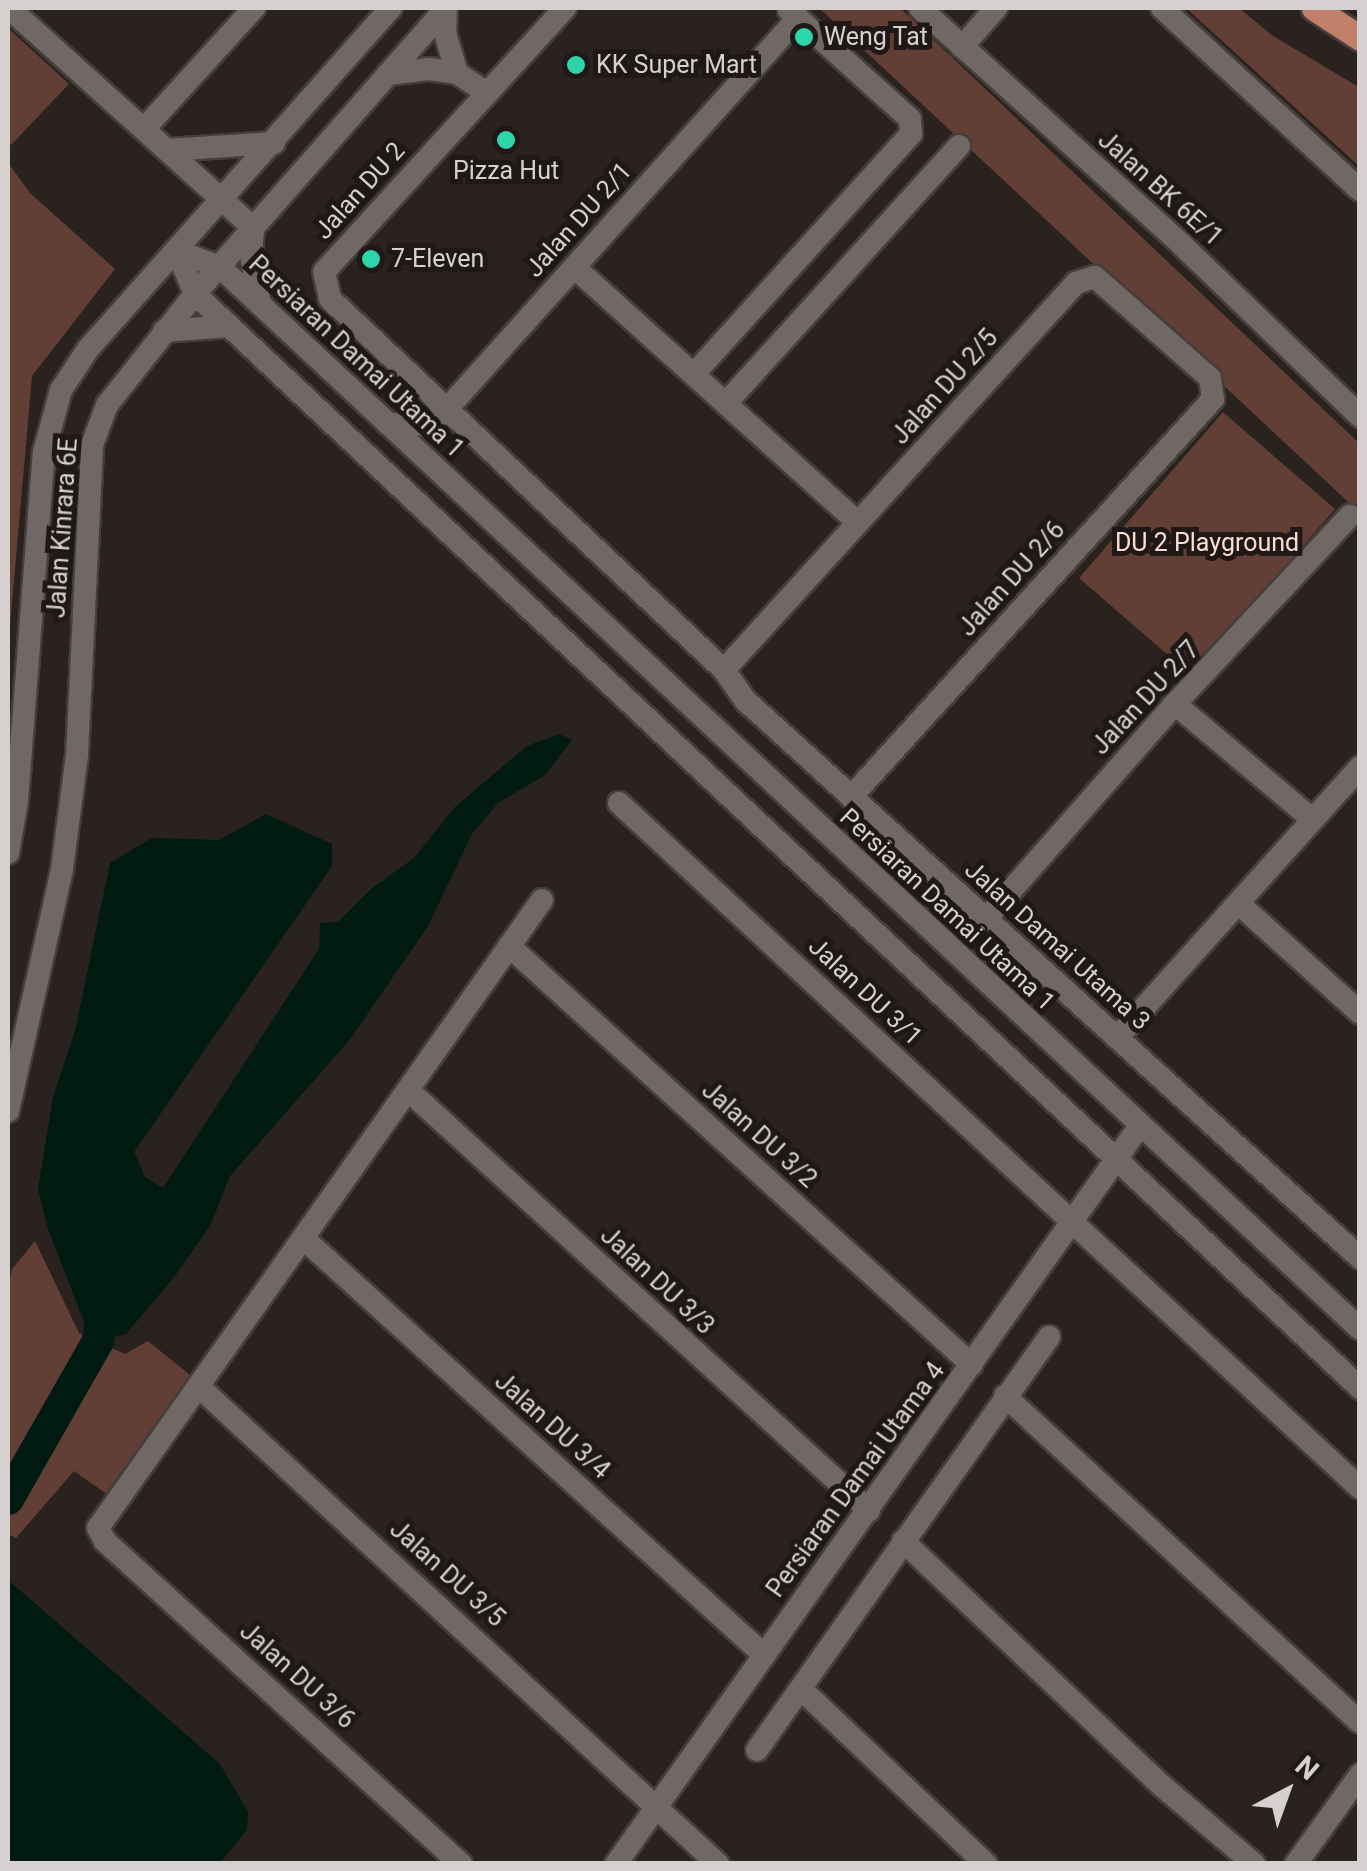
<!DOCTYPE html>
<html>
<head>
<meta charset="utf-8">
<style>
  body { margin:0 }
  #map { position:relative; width:1367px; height:1871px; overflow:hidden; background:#29221f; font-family:Roboto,sans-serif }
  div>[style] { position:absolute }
  .green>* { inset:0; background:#623f34 }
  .water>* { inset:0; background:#011a12 }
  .river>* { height:32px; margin:-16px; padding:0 16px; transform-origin:16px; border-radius:16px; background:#011a12 }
  .roads { filter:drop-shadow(2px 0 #453e3d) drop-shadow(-2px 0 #453e3d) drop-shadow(0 2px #453e3d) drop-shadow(0 -2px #453e3d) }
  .minor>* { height:22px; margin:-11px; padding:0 11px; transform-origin:11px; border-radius:11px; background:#706865 }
  .major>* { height:25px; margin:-12.5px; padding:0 12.5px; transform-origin:12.5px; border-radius:12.5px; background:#c1806a }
  .dots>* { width:28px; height:28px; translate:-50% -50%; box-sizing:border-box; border:5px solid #1f1816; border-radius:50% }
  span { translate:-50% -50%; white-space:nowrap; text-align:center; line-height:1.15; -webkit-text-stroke:10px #1f1816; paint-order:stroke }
  .poi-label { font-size:25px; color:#d6d1d0 }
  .left { translate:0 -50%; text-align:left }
  .street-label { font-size:25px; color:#d6d1d0 }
  .park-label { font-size:25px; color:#fbddd3 }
  .frame { position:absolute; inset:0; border:10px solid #d6d1d0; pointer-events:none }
  .north { position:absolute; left:1237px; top:1741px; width:100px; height:100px; -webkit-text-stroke:8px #1f1816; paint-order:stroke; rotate:41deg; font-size:28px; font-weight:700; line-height:40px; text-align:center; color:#d6d1d0 }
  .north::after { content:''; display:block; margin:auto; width:35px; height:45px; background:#d6d1d0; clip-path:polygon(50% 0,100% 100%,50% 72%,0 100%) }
</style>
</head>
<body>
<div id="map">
  <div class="green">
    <div style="clip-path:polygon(819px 8px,900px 8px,1359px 443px,1359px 512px)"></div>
    <div style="clip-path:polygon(1186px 8px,1239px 8px,1273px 36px,1359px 87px,1359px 166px)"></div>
    <div style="clip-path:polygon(8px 28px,69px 84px,11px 145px,8px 140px)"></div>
    <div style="clip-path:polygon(8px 163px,30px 193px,115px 269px,32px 376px,8px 649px)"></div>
    <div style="clip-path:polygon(1223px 412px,1335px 509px,1191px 675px,1079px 578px)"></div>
    <div style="clip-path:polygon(35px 1241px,79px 1333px,125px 1354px,148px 1341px,190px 1375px,108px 1495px,74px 1471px,16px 1538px,8px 1534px,8px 1286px,12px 1269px)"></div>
  </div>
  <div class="water">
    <div style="clip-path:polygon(559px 734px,572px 740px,545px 775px,498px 803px,472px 834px,428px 926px,351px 1038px,230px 1176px,210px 1226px,175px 1276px,126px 1334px,98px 1341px,86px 1327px,48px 1229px,38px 1189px,53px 1097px,75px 1031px,110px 863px,152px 838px,219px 840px,266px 814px,332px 844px,332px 866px,134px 1152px,145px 1177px,163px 1188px,319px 949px,320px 923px,338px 922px,371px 889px,414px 858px,455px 807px,527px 746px)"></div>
    <div style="clip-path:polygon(8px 1580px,220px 1764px,248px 1812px,247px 1830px,220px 1863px,8px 1863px)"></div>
  </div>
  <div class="river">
    <div style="left:8px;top:1499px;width:182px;rotate:-60.3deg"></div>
    <div style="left:98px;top:1341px;width:43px;rotate:-82.1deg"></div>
  </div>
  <div class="roads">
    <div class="minor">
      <div style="left:9px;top:8px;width:329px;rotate:42deg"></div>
      <div style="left:253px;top:228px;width:27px;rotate:94deg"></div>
      <div style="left:251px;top:255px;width:50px;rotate:79.6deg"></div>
      <div style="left:446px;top:8px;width:25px;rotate:92deg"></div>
      <div style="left:445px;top:33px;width:42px;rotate:73.3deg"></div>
      <div style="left:565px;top:8px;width:357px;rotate:132.4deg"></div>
      <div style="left:324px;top:272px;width:28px;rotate:77deg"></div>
      <div style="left:330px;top:299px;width:541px;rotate:43.28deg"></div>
      <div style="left:724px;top:670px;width:38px;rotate:55deg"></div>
      <div style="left:746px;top:701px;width:829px;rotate:42.21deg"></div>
      <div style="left:920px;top:8px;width:353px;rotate:42.1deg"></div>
      <div style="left:1182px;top:245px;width:247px;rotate:43.9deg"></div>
      <div style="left:1162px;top:8px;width:269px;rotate:42.6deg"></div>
      <div style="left:962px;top:47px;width:52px;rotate:-48.9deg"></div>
      <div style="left:388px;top:74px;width:41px;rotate:-7deg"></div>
      <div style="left:429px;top:69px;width:28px;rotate:8deg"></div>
      <div style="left:457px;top:73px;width:36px;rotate:34deg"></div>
      <div style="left:144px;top:129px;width:164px;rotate:-47.7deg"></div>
      <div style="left:167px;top:150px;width:107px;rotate:-3.7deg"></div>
      <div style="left:177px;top:251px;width:47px;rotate:67.3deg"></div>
      <div style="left:195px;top:294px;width:1598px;rotate:43.2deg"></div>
      <div style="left:177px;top:251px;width:46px;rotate:20.4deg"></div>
      <div style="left:220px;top:267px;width:1558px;rotate:42.97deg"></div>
      <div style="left:574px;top:267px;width:382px;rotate:42deg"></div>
      <div style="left:164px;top:331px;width:66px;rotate:-4.3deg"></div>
      <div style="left:694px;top:374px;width:324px;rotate:-47.9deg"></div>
      <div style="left:911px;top:134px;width:15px;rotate:-94deg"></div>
      <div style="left:910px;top:119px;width:163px;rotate:-138deg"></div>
      <div style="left:726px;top:403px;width:347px;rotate:-47.8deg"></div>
      <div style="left:388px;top:424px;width:42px;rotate:1.4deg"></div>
      <div style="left:430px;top:425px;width:22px;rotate:-43deg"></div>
      <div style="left:446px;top:410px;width:527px;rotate:-48.08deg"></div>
      <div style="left:724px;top:670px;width:523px;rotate:-47.71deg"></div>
      <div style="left:1076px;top:283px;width:20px;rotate:-18deg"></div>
      <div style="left:1095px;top:277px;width:153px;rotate:41.3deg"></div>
      <div style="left:1210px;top:378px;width:21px;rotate:82deg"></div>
      <div style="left:1213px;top:399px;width:538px;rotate:132.29deg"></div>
      <div style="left:1175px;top:704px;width:179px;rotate:40deg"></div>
      <div style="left:619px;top:803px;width:1009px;rotate:42.75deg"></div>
      <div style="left:8px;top:853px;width:53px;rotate:-80.2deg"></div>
      <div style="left:17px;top:801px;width:350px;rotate:-85.6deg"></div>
      <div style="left:44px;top:452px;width:64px;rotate:-74.7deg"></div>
      <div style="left:61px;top:390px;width:49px;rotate:-56.6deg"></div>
      <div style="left:88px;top:349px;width:456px;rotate:-48.4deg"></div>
      <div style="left:1238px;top:903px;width:164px;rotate:42deg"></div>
      <div style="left:986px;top:919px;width:286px;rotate:-48.7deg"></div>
      <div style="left:1175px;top:704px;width:257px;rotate:-47.1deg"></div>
      <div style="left:509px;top:946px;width:624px;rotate:42.14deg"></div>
      <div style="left:1117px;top:1038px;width:364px;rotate:-48.1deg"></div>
      <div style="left:408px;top:1090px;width:624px;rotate:42.34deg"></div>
      <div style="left:8px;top:1111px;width:248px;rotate:-77.4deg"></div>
      <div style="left:62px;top:869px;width:115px;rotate:-82.5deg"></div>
      <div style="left:77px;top:755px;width:310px;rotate:-87.2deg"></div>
      <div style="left:92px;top:445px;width:43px;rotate:-69.4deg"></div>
      <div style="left:107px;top:405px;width:142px;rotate:-51.6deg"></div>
      <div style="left:195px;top:294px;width:381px;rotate:-48.7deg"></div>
      <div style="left:303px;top:1238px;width:622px;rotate:42.13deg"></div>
      <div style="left:198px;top:1386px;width:706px;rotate:42.59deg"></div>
      <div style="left:1005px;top:1396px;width:482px;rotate:42.6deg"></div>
      <div style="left:903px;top:1541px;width:355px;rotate:43.4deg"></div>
      <div style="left:1161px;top:1785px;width:122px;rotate:40.3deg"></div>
      <div style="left:801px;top:1689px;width:255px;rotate:43.4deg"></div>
      <div style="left:757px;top:1750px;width:506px;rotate:-54.74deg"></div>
      <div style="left:461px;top:1864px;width:481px;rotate:-137.8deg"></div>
      <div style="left:105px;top:1541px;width:15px;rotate:-118deg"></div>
      <div style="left:98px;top:1528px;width:769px;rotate:-54.74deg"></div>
      <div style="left:616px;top:1864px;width:904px;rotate:-54.64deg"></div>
      <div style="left:1296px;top:1864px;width:110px;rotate:-54.3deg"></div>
    </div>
    <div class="major">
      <div style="left:1314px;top:8px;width:55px;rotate:33.1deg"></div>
    </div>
  </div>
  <div class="dots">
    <div style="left:804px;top:37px;background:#2ed4aa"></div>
    <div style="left:576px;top:65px;background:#2ed4aa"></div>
    <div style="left:506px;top:140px;background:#2ed4aa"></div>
    <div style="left:371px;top:259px;background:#2ed4aa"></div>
  </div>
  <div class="poi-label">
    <span class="left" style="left:824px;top:37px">Weng Tat</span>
    <span class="left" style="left:596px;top:65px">KK Super Mart</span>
    <span style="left:506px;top:171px">Pizza Hut</span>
    <span class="left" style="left:391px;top:259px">7-Eleven</span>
  </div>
  <div class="street-label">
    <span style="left:1160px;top:189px;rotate:42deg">Jalan BK 6E/1</span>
    <span style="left:360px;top:191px;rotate:-48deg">Jalan DU 2</span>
    <span style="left:579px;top:220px;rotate:-48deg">Jalan DU 2/1</span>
    <span style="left:356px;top:357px;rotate:43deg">Persiaran Damai Utama 1</span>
    <span style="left:945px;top:387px;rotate:-48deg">Jalan DU 2/5</span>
    <span style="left:63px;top:528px;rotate:-86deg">Jalan Kinrara 6E</span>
    <span style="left:1012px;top:579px;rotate:-48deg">Jalan DU 2/6</span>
    <span style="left:1146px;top:698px;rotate:-47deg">Jalan DU 2/7</span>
    <span style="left:947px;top:910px;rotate:43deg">Persiaran Damai Utama 1</span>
    <span style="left:1057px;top:946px;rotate:42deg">Jalan Damai Utama 3</span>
    <span style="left:865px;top:992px;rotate:43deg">Jalan DU 3/1</span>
    <span style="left:759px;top:1135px;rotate:42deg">Jalan DU 3/2</span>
    <span style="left:657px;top:1281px;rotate:43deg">Jalan DU 3/3</span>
    <span style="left:552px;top:1426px;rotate:42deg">Jalan DU 3/4</span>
    <span style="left:856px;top:1480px;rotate:-54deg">Persiaran Damai Utama 4</span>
    <span style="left:447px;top:1574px;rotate:42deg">Jalan DU 3/5</span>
    <span style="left:297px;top:1676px;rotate:42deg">Jalan DU 3/6</span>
  </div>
  <div class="park-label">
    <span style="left:1207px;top:543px">DU 2 Playground</span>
  </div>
  <div class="frame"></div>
  <div class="north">N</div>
</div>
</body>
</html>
